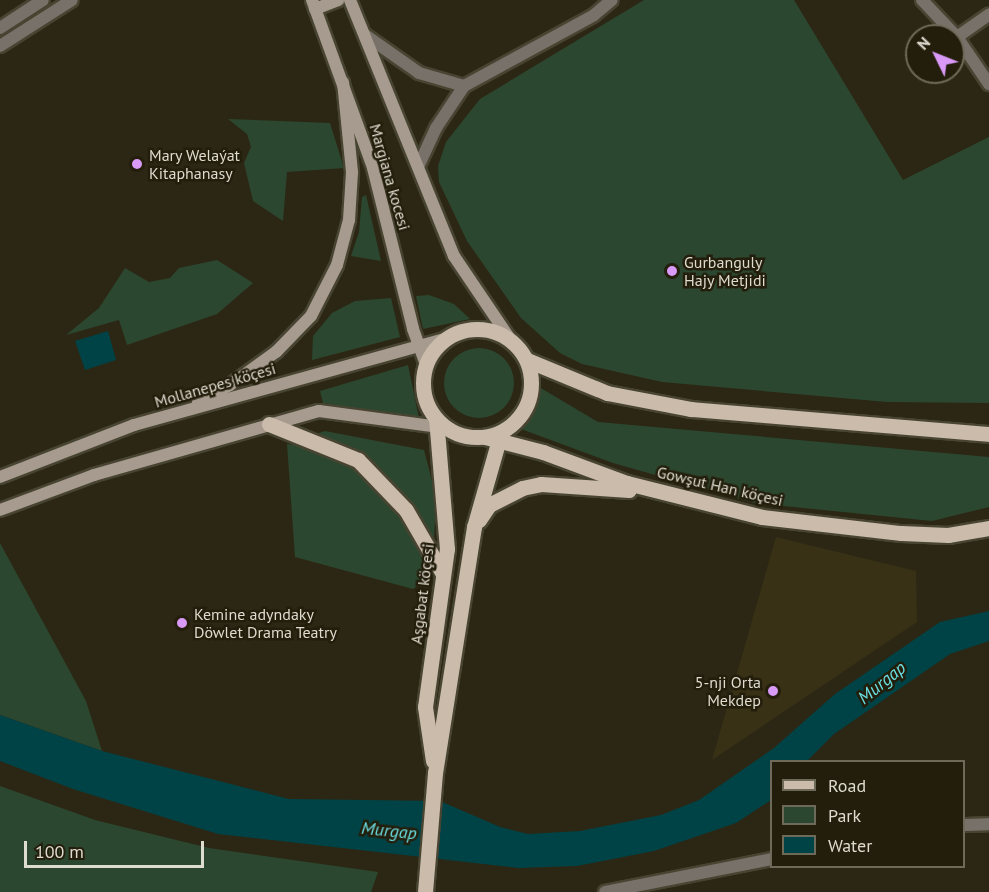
<!DOCTYPE html>
<html>
<head>
<meta charset="utf-8">
<style>
  body { margin:0 }
  #map { position:relative; width:989px; height:892px; overflow:hidden; background:#2c2714; font-family:"PT Sans",sans-serif }
  div>[style] { position:absolute }
  .built>* { inset:0; background:#383116 }
  .green>* { inset:0; background:#2c472f }
  .round { border-radius:50% }
  .water>* { inset:0; background:#004346 }
  .roads { filter:drop-shadow(2px 0 #484432) drop-shadow(-2px 0 #484432) drop-shadow(0 2px #484432) drop-shadow(0 -2px #484432) }
  .street>* { height:12px; margin:-6px; padding:0 6px; transform-origin:6px; border-radius:6px; background:#787169 }
  .secondary>* { height:12px; margin:-6px; padding:0 6px; transform-origin:6px; border-radius:6px; background:#a69b8e }
  .primary>* { height:15px; margin:-7.5px; padding:0 7.5px; transform-origin:7.5px; border-radius:7.5px; background:#cabbab }
  .primary>.ring { margin:-7.5px; padding:0; box-sizing:content-box; background:none; border:15px solid #cabbab; border-radius:50% }
  .dots>* { width:16px; height:16px; translate:-50% -50%; box-sizing:border-box; border:3px solid #231e0b; border-radius:50% }
  span { translate:-50% -50%; white-space:nowrap; text-align:center; line-height:1.15; -webkit-text-stroke:5px #231e0b; paint-order:stroke }
  .poi-label { font-size:16px; color:#dedbcf }
  .left { translate:0 -50%; text-align:left }
  .right { translate:-100% -50%; text-align:right }
  .street-label { font-size:16px; color:#dedbcf }
  .water-label { font-size:18px; color:#6adfe3; font-style:italic }
  .legend { position:absolute; left:770px; top:760px; width:195px; height:108px; box-sizing:border-box; background:#231e0b; border:2px solid #6e6a59; margin:0; padding:8px 10px; list-style:none; font-size:18px; color:#dedbcf }
  .legend li { display:flex; align-items:center; gap:12px; height:30px }
  .legend b { width:30px; border:2px solid #6e6a59 }
  .north { position:absolute; left:905px; top:24px; width:60px; height:60px; box-sizing:border-box; background:#231e0b; border:2px solid #6e6a59; border-radius:50%; rotate:313deg; font-size:16px; font-weight:700; line-height:24px; text-align:center; color:#dedbcf }
  .north::after { content:''; display:block; margin:auto; width:21px; height:27px; background:#d99af7; clip-path:polygon(50% 0,100% 100%,50% 72%,0 100%) }
  .scale { position:absolute; left:24px; top:841px; width:180px; height:27px; box-sizing:border-box; border:3px solid #dedbcf; border-top:0; padding-left:8px; font-size:18px; line-height:21px; white-space:nowrap; color:#dedbcf; -webkit-text-stroke:4px #231e0b; paint-order:stroke }
</style>
</head>
<body>
<div id="map">
  <div class="built">
    <div style="clip-path:polygon(776px 537px,916px 571px,917px 622px,712px 760px)"></div>
  </div>
  <div class="green">
    <div style="clip-path:polygon(644px 0,794px 0,903px 180px,989px 137px,989px 403px,887px 402px,662px 382px,582px 364px,560px 353px,521px 318px,467px 241px,439px 182px,438px 166px,446px 142px,480px 99px)"></div>
    <div style="clip-path:polygon(228px 119px,330px 123px,344px 168px,287px 172px,283px 221px,253px 201px,244px 163px,251px 147px,247px 134px)"></div>
    <div style="clip-path:polygon(366px 195px,381px 261px,351px 256px,359px 232px,362px 197px)"></div>
    <div style="clip-path:polygon(217px 260px,253px 283px,217px 314px,127px 345px,119px 320px,66px 335px,99px 308px,125px 268px,149px 282px,170px 278px,179px 268px)"></div>
    <div style="clip-path:polygon(429px 295px,454px 304px,470px 319px,423px 329px,416px 296px)"></div>
    <div style="clip-path:polygon(391px 298px,400px 337px,312px 360px,313px 336px,332px 313px,355px 301px)"></div>
    <div class="round" style="left:444px;top:348px;width:70px;height:70px"></div>
    <div style="clip-path:polygon(408px 365px,419px 418px,323px 403px,320px 391px)"></div>
    <div style="clip-path:polygon(539px 387px,598px 422px,989px 457px,989px 507px,932px 521px,754px 503px,613px 463px,521px 429px,538px 405px)"></div>
    <div style="clip-path:polygon(325px 431px,424px 450px,436px 496px,434px 541px,412px 502px,373px 463px,313px 435px)"></div>
    <div style="clip-path:polygon(287px 444px,314px 447px,380px 484px,410px 524px,432px 574px,413px 589px,295px 557px)"></div>
    <div style="clip-path:polygon(0 543px,86px 701px,102px 751px,0 715px)"></div>
    <div style="clip-path:polygon(0 786px,95px 820px,209px 848px,378px 872px,371px 892px,0 892px)"></div>
  </div>
  <div class="water">
    <div style="clip-path:polygon(108px 331px,116px 360px,85px 370px,75px 341px)"></div>
    <div style="clip-path:polygon(989px 611px,989px 641px,950px 654px,834px 734px,807px 761px,772px 762px,771px 800px,736px 823px,654px 851px,577px 866px,519px 868px,218px 834px,73px 789px,0 761px,0 715px,102px 751px,289px 799px,440px 801px,500px 827px,528px 834px,580px 831px,661px 815px,699px 800px,774px 748px,835px 694px,940px 622px)"></div>
  </div>
  <div class="roads">
    <div class="street">
      <div style="left:922px;top:0;width:51px;rotate:46.6deg"></div>
      <div style="left:957px;top:37px;width:57px;rotate:55.8deg"></div>
      <div style="left:0;top:28px;width:51px;rotate:-33.1deg"></div>
      <div style="left:365px;top:35px;width:66px;rotate:35.1deg"></div>
      <div style="left:419px;top:73px;width:47px;rotate:16.1deg"></div>
      <div style="left:957px;top:37px;width:39px;rotate:-35deg"></div>
      <div style="left:0;top:46px;width:85px;rotate:-32.6deg"></div>
      <div style="left:418px;top:167px;width:43px;rotate:-65.2deg"></div>
      <div style="left:436px;top:128px;width:50px;rotate:-56.3deg"></div>
      <div style="left:464px;top:86px;width:148px;rotate:-28.6deg"></div>
      <div style="left:594px;top:15px;width:23px;rotate:-40deg"></div>
      <div style="left:964px;top:825px;width:25px;rotate:-2deg"></div>
      <div style="left:605px;top:892px;width:170px;rotate:-11.2deg"></div>
    </div>
    <div class="secondary">
      <div style="left:312px;top:0;width:179px;rotate:70deg"></div>
      <div style="left:373px;top:168px;width:166px;rotate:76deg"></div>
      <div style="left:413px;top:329px;width:38px;rotate:70deg"></div>
      <div style="left:350px;top:0;width:276px;rotate:67.9deg"></div>
      <div style="left:454px;top:256px;width:100px;rotate:56deg"></div>
      <div style="left:315px;top:9px;width:25px;rotate:-21deg"></div>
      <div style="left:198px;top:402px;width:36px;rotate:-28deg"></div>
      <div style="left:230px;top:385px;width:57px;rotate:-35.7deg"></div>
      <div style="left:276px;top:352px;width:50px;rotate:-45.8deg"></div>
      <div style="left:311px;top:316px;width:57px;rotate:-63deg"></div>
      <div style="left:337px;top:265px;width:47px;rotate:-75.1deg"></div>
      <div style="left:349px;top:220px;width:48px;rotate:-86.4deg"></div>
      <div style="left:352px;top:172px;width:90px;rotate:-95.7deg"></div>
      <div style="left:0;top:477px;width:144px;rotate:-21.2deg"></div>
      <div style="left:134px;top:425px;width:323px;rotate:-15.5deg"></div>
      <div style="left:0;top:510px;width:100px;rotate:-20.4deg"></div>
      <div style="left:94px;top:475px;width:234px;rotate:-15.9deg"></div>
      <div style="left:319px;top:411px;width:129px;rotate:7.6deg"></div>
    </div>
    <div class="primary">
      <div class="ring" style="left:423px;top:329px;width:93px;height:93px"></div>
      <div style="left:527px;top:360px;width:87px;rotate:22.4deg"></div>
      <div style="left:607px;top:393px;width:86px;rotate:10.8deg"></div>
      <div style="left:691px;top:409px;width:299px;rotate:4.8deg"></div>
      <div style="left:269px;top:424px;width:96px;rotate:22deg"></div>
      <div style="left:358px;top:460px;width:69px;rotate:46.2deg"></div>
      <div style="left:406px;top:510px;width:74px;rotate:60deg"></div>
      <div style="left:485px;top:437px;width:60px;rotate:14.5deg"></div>
      <div style="left:543px;top:452px;width:90px;rotate:20.3deg"></div>
      <div style="left:627px;top:483px;width:139px;rotate:14.1deg"></div>
      <div style="left:762px;top:517px;width:140px;rotate:6.6deg"></div>
      <div style="left:901px;top:533px;width:47px;rotate:2.4deg"></div>
      <div style="left:948px;top:535px;width:42px;rotate:-9.7deg"></div>
      <div style="left:479px;top:520px;width:18px;rotate:-56deg"></div>
      <div style="left:489px;top:505px;width:37px;rotate:-27deg"></div>
      <div style="left:522px;top:488px;width:19px;rotate:-12deg"></div>
      <div style="left:541px;top:484px;width:88px;rotate:3.9deg"></div>
      <div style="left:433px;top:761px;width:55px;rotate:-98.4deg"></div>
      <div style="left:425px;top:707px;width:160px;rotate:-82.1deg"></div>
      <div style="left:447px;top:549px;width:130px;rotate:-94.8deg"></div>
      <div style="left:425px;top:892px;width:119px;rotate:-85.2deg"></div>
      <div style="left:435px;top:773px;width:249px;rotate:-81deg"></div>
      <div style="left:474px;top:527px;width:99px;rotate:-74.1deg"></div>
    </div>
  </div>
  <div class="dots">
    <div style="left:137px;top:164px;background:#d99af7"></div>
    <div style="left:672px;top:271px;background:#d99af7"></div>
    <div style="left:182px;top:623px;background:#d99af7"></div>
    <div style="left:773px;top:691px;background:#d99af7"></div>
  </div>
  <div class="poi-label">
    <span class="left" style="left:149px;top:164px">Mary Welaýat<br>Kitaphanasy</span>
    <span class="left" style="left:684px;top:271px">Gurbanguly<br>Hajy Metjidi</span>
    <span class="left" style="left:194px;top:623px">Kemine adyndaky<br>Döwlet Drama Teatry</span>
    <span class="right" style="left:761px;top:691px">5-nji Orta<br>Mekdep</span>
  </div>
  <div class="street-label">
    <span style="left:390px;top:177px;rotate:74deg">Margiana kocesi</span>
    <span style="left:215px;top:385px;rotate:-16deg">Mollanepes köçesi</span>
    <span style="left:720px;top:486px;rotate:13deg">Gowşut Han köçesi</span>
    <span style="left:422px;top:594px;rotate:-83deg">Aşgabat köçesi</span>
  </div>
  <div class="water-label">
    <span style="left:882px;top:683px;rotate:-39deg">Murgap</span>
    <span style="left:389px;top:831px;rotate:6deg">Murgap</span>
  </div>
  <ul class="legend">
  <li><b style="height:8px;background:#cabbab"></b>Road</li>
  <li><b style="height:16px;background:#2c472f"></b>Park</li>
  <li><b style="height:16px;background:#004346"></b>Water</li>
  </ul>
  <div class="north">N</div>
  <div class="scale">100 m</div>
</div>
</body>
</html>
